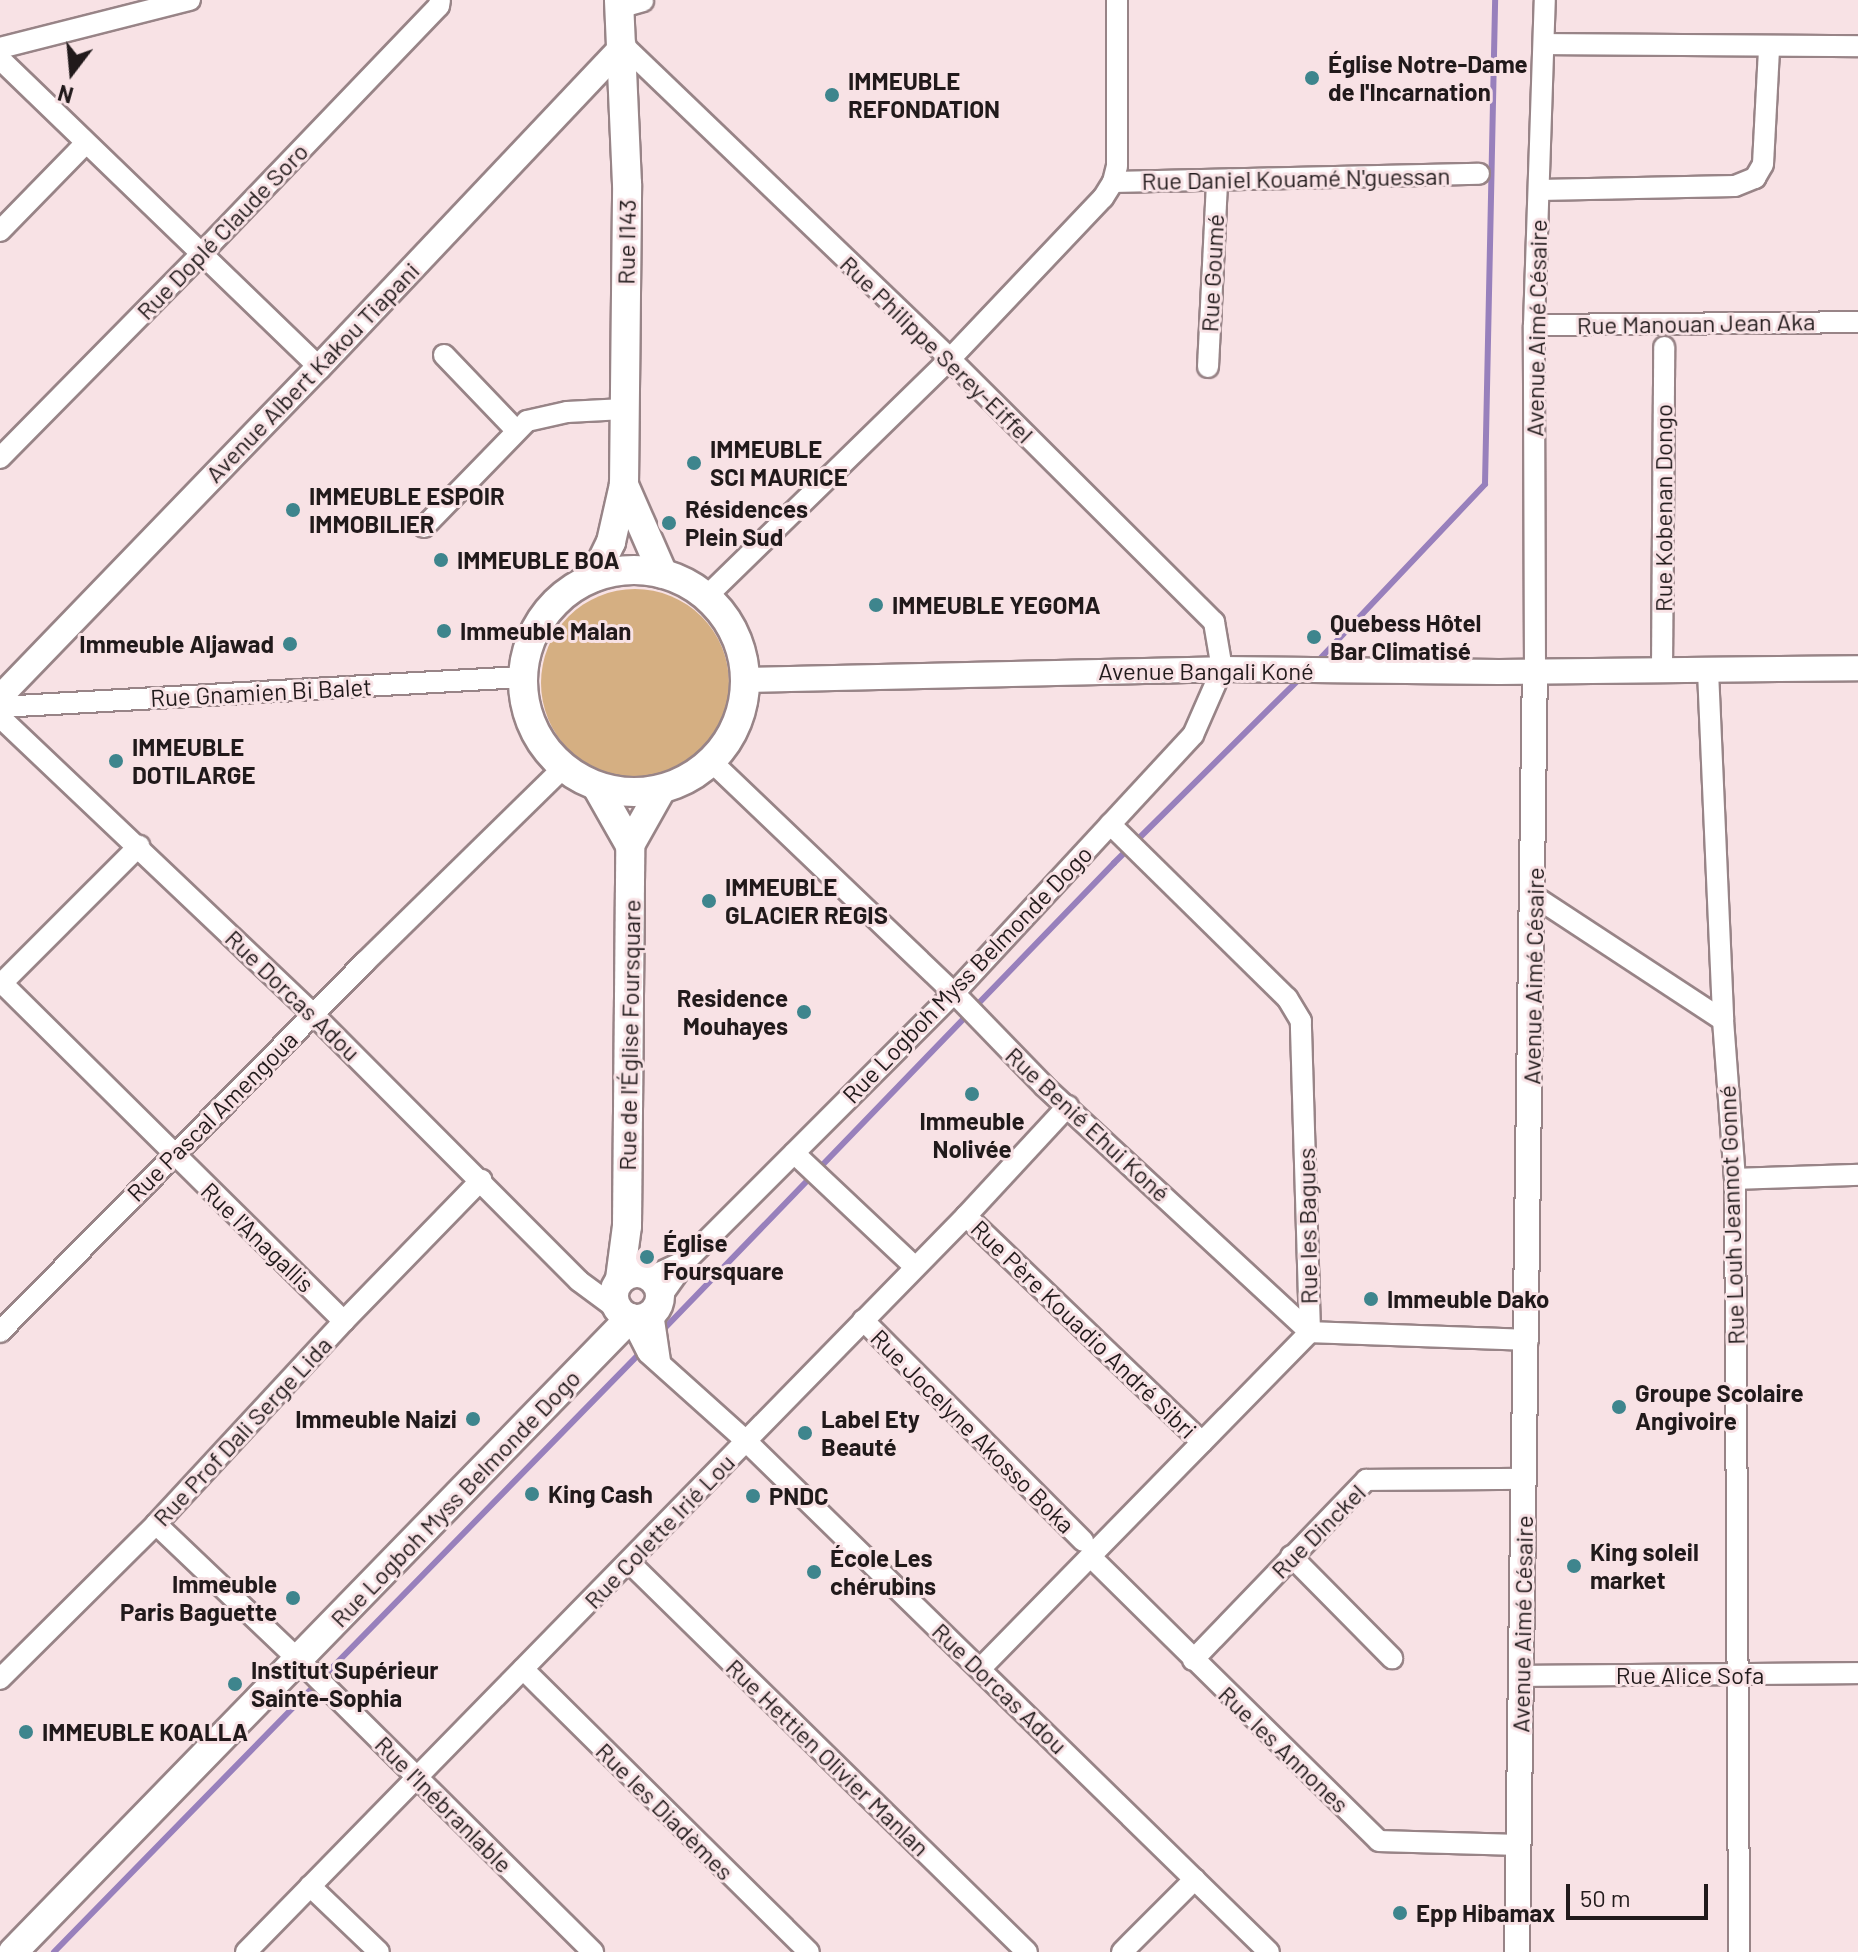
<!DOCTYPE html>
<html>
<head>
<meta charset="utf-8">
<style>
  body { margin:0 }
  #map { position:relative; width:1858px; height:1952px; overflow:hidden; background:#f8e2e5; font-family:Barlow,sans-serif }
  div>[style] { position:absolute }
  .green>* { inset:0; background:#d5af82 }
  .round { border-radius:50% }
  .stream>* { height:6px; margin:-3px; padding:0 3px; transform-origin:3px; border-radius:3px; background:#9880bc }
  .roads { filter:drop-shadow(2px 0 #988487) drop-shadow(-2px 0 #988487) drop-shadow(0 2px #988487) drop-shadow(0 -2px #988487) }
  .minor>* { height:20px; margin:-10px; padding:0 10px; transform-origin:10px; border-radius:10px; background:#fff }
  .tertiary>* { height:24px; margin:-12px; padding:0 12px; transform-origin:12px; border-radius:12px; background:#fff }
  .secondary>* { height:28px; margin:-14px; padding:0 14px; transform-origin:14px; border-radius:14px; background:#fff }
  .secondary>.ring { margin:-14px; padding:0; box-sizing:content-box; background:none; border:28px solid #fff; border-radius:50% }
  .dots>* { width:22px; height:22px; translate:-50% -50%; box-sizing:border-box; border:4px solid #f8e2e5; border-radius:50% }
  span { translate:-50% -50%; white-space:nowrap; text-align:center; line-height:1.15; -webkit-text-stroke:6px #f8e2e5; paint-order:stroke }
  .poi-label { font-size:24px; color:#211a1b; font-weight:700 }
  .left { translate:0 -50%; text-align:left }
  .right { translate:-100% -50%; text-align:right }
  .street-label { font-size:24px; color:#211a1b }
  .north { position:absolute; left:32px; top:32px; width:80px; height:80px; -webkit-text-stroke:6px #f8e2e5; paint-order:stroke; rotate:196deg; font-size:22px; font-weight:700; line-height:32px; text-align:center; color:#211a1b }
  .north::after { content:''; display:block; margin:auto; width:28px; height:36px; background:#211a1b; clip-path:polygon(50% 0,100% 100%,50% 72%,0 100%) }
  .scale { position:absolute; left:1566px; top:1884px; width:142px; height:36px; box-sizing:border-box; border:4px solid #211a1b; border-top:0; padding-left:10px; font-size:24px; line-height:28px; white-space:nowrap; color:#211a1b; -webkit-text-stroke:6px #f8e2e5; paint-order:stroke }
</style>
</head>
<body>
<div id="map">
  <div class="green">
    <div class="round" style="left:541px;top:589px;width:188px;height:188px"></div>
  </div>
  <div class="stream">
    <div style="left:1316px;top:663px;width:246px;rotate:-46.6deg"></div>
    <div style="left:1485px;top:484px;width:484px;rotate:-88.8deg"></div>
    <div style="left:661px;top:1332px;width:652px;rotate:-45.99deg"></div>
    <div style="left:1114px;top:863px;width:265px;rotate:-44.8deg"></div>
    <div style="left:54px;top:1952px;width:841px;rotate:-45.63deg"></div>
  </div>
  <div class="roads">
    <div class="minor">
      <div style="left:619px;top:8px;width:25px;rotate:-16deg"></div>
      <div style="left:1544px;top:44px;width:314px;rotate:0.4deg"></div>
      <div style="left:623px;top:45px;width:453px;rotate:43.8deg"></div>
      <div style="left:950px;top:359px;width:373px;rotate:44.9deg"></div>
      <div style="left:1214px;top:622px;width:48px;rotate:80.3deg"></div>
      <div style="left:1222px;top:669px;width:72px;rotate:113.7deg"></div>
      <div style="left:1193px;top:735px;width:352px;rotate:132.8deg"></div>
      <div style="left:954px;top:993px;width:378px;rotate:135deg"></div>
      <div style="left:687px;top:1260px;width:47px;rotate:125.4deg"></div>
      <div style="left:0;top:48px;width:196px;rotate:-14.2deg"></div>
      <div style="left:0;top:59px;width:443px;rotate:44deg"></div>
      <div style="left:1113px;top:182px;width:366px;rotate:-1.3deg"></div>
      <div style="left:1539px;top:190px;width:196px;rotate:-1.2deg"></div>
      <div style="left:1735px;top:186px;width:22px;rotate:-22deg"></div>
      <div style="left:1755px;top:178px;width:16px;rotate:-60deg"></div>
      <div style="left:1763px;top:164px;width:116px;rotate:-87deg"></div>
      <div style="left:0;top:231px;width:123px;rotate:-45.7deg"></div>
      <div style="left:1534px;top:325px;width:324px;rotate:-0.5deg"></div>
      <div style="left:444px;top:355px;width:104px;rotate:46.2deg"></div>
      <div style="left:1208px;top:367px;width:187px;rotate:-87.2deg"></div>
      <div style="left:0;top:458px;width:285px;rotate:-45.4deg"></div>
      <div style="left:200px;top:255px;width:345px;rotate:-46.2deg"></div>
      <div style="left:439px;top:6px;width:6px;rotate:-81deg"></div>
      <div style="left:424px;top:527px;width:148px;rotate:-45.8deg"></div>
      <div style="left:527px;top:421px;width:41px;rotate:-12.7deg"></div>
      <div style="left:567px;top:412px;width:57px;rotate:-3deg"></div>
      <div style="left:707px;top:596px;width:339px;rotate:-44.3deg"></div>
      <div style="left:950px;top:359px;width:222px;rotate:-46.5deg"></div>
      <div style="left:1103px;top:198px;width:19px;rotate:-58deg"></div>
      <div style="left:1113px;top:182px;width:16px;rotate:-76deg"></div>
      <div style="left:1117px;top:166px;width:166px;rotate:-90deg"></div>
      <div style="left:1662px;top:669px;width:322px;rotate:-89.6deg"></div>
      <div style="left:1535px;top:670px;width:345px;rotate:-90.2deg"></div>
      <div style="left:1534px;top:325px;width:325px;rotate:-88.1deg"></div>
      <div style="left:1708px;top:671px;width:349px;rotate:87.5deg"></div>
      <div style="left:1723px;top:1020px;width:159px;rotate:85.7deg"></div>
      <div style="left:1735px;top:1179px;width:773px;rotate:89.7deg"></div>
      <div style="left:0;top:707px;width:523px;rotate:-3.29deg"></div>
      <div style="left:0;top:717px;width:433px;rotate:43.5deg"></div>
      <div style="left:314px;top:1015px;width:375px;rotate:45.1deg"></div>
      <div style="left:579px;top:1281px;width:47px;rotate:36.4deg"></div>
      <div style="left:712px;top:762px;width:335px;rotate:43.7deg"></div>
      <div style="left:954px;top:993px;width:129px;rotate:45.9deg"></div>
      <div style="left:1044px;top:1086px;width:362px;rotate:42.8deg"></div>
      <div style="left:1310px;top:1332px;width:218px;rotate:2.1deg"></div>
      <div style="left:1534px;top:896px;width:226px;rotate:33.3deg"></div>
      <div style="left:2px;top:983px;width:481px;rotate:44.7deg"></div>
      <div style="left:0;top:985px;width:197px;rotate:-45deg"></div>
      <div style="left:794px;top:1153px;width:166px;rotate:43.3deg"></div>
      <div style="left:1735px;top:1179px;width:123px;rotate:-1.9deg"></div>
      <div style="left:966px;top:1216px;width:327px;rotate:43.8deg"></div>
      <div style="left:650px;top:1277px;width:41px;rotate:-24.7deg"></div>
      <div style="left:653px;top:1313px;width:49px;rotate:81.7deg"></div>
      <div style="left:630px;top:1318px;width:39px;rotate:63deg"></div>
      <div style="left:648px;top:1353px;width:132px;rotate:41.9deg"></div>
      <div style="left:746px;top:1441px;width:731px;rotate:44.34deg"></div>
      <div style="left:863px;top:1320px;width:312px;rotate:45.1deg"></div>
      <div style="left:0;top:1332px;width:520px;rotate:-45.39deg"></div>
      <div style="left:365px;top:962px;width:277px;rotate:-44.4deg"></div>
      <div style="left:156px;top:1524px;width:196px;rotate:43.6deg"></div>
      <div style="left:298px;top:1659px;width:416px;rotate:44.8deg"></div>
      <div style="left:1291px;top:1556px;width:144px;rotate:45.3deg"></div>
      <div style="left:1091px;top:1557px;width:404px;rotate:44.6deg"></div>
      <div style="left:1379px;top:1841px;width:140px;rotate:1.6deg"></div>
      <div style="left:629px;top:1562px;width:557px;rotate:44.42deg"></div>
      <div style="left:1193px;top:1660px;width:250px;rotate:-46.1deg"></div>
      <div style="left:1366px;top:1480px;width:158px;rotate:-0.4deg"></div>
      <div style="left:523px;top:1669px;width:402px;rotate:44.7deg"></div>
      <div style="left:980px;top:1669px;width:472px;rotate:-45.6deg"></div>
      <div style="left:1310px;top:1332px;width:311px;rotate:-91.7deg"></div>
      <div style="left:1301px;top:1021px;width:27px;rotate:-121deg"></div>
      <div style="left:1287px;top:998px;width:248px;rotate:-135.5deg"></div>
      <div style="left:1521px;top:1676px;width:337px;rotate:-0.5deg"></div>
      <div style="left:0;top:1679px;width:220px;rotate:-44.8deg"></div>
      <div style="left:156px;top:1524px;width:277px;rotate:-47.2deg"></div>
      <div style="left:344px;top:1321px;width:197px;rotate:-45.8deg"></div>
      <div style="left:310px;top:1886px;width:95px;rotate:43.7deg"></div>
      <div style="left:246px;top:1952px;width:1030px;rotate:-45.63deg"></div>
      <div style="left:966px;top:1216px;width:150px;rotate:-47.2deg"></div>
      <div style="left:1122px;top:1952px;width:103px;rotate:-45deg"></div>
    </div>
    <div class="tertiary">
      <div style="left:746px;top:680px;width:476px;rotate:-1.3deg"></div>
      <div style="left:1222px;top:669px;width:277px;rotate:0.6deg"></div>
      <div style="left:1499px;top:672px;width:359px;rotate:-0.6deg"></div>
      <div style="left:0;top:697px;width:459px;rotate:-46deg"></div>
      <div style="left:319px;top:367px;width:443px;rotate:-46.6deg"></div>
      <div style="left:1517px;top:1952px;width:1282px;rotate:-89.2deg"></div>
    </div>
    <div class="secondary">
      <div style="left:624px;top:485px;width:97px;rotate:66.3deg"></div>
      <div class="ring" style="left:523px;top:570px;width:194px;height:194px"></div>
      <div style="left:594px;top:577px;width:39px;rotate:-64deg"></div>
      <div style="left:611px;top:542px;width:58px;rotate:-77.2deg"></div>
      <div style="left:624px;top:485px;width:301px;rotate:-89.4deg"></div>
      <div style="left:627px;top:184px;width:184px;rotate:-92.5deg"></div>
      <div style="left:597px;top:787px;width:67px;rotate:60.4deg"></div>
      <div class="ring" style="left:614px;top:1273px;width:18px;height:18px"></div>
      <div style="left:620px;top:1279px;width:53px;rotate:-82.5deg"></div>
      <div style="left:627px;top:1226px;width:381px;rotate:-89.5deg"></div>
      <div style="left:630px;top:845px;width:63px;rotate:-60.6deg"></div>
      <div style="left:13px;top:1952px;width:885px;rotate:-45.78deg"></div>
    </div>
  </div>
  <div class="dots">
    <div style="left:1312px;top:78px;background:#3e858d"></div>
    <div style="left:832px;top:95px;background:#3e858d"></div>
    <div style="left:694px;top:463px;background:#3e858d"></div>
    <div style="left:293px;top:510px;background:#3e858d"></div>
    <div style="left:669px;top:523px;background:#3e858d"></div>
    <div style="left:441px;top:560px;background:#3e858d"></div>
    <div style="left:876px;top:605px;background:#3e858d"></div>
    <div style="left:444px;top:631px;background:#3e858d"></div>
    <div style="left:1314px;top:637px;background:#3e858d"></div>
    <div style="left:290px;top:644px;background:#3e858d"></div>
    <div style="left:116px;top:761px;background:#3e858d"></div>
    <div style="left:709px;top:901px;background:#3e858d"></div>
    <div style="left:804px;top:1012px;background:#3e858d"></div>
    <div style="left:972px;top:1094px;background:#3e858d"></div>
    <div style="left:647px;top:1257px;background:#3e858d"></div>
    <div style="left:1371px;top:1299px;background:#3e858d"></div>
    <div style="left:1619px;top:1407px;background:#3e858d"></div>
    <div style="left:473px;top:1419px;background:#3e858d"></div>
    <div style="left:805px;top:1433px;background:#3e858d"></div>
    <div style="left:532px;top:1494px;background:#3e858d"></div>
    <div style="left:753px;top:1496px;background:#3e858d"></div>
    <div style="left:1574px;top:1566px;background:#3e858d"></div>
    <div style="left:814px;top:1572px;background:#3e858d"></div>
    <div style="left:293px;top:1598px;background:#3e858d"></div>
    <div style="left:235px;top:1684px;background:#3e858d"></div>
    <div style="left:26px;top:1732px;background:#3e858d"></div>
    <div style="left:1400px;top:1913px;background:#3e858d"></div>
  </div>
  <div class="poi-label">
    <span class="left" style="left:1328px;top:78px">Église Notre-Dame<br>de l'Incarnation</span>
    <span class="left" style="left:848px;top:95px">IMMEUBLE<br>REFONDATION</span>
    <span class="left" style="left:710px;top:463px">IMMEUBLE<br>SCI MAURICE</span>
    <span class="left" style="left:309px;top:510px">IMMEUBLE ESPOIR<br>IMMOBILIER</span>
    <span class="left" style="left:685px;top:523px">Résidences<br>Plein Sud</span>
    <span class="left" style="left:457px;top:560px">IMMEUBLE BOA</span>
    <span class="left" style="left:892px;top:605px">IMMEUBLE YEGOMA</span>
    <span class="left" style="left:1330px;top:637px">Quebess Hôtel<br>Bar Climatisé</span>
    <span class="left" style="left:460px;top:631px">Immeuble Malan</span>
    <span class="right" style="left:274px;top:644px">Immeuble Aljawad</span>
    <span class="left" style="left:132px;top:761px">IMMEUBLE<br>DOTILARGE</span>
    <span class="left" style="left:725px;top:901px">IMMEUBLE<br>GLACIER REGIS</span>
    <span class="right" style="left:788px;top:1012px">Residence<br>Mouhayes</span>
    <span style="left:972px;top:1135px">Immeuble<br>Nolivée</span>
    <span class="left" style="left:663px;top:1257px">Église<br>Foursquare</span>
    <span class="left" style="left:1387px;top:1299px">Immeuble Dako</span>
    <span class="left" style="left:1635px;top:1407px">Groupe Scolaire<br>Angivoire</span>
    <span class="right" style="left:457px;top:1419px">Immeuble Naizi</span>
    <span class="left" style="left:821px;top:1433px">Label Ety<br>Beauté</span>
    <span class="left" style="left:548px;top:1494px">King Cash</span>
    <span class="left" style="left:769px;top:1496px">PNDC</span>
    <span class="left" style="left:1590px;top:1566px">King soleil<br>market</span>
    <span class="left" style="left:830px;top:1572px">École Les<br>chérubins</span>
    <span class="right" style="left:277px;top:1598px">Immeuble<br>Paris Baguette</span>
    <span class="left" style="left:251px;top:1684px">Institut Supérieur<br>Sainte-Sophia</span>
    <span class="left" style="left:42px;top:1732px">IMMEUBLE KOALLA</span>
    <span class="left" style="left:1416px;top:1913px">Epp Hibamax</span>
  </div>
  <div class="street-label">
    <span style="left:1296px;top:178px;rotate:-1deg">Rue Daniel Kouamé N'guessan</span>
    <span style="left:222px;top:231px;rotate:-46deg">Rue Doplé Claude Soro</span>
    <span style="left:626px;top:242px;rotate:-89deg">Rue I143</span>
    <span style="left:1212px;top:273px;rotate:-87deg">Rue Goumé</span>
    <span style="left:1696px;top:323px;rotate:-1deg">Rue Manouan Jean Aka</span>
    <span style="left:1536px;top:328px;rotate:-89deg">Avenue Aimé Césaire</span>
    <span style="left:937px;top:349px;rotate:44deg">Rue Philippe Serey-Eiffel</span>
    <span style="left:312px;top:372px;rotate:-46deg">Avenue Albert Kakou Tiapani</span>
    <span style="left:1663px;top:508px;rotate:-90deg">Rue Kobenan Dongo</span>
    <span style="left:1206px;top:671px">Avenue Bangali Koné</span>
    <span style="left:261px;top:692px;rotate:-3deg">Rue Gnamien Bi Balet</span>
    <span style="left:967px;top:974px;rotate:-46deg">Rue Logboh Myss Belmonde Dogo</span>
    <span style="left:1533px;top:976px;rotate:-89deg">Avenue Aimé Césaire</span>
    <span style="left:293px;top:995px;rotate:44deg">Rue Dorcas Adou</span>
    <span style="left:629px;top:1035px;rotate:-89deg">Rue de l'Église Foursquare</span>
    <span style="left:212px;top:1116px;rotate:-45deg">Rue Pascal Amengoua</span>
    <span style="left:1088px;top:1124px;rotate:43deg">Rue Benié Ehui Koné</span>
    <span style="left:1731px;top:1215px;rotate:-92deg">Rue Louh Jeannot Gonné</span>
    <span style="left:1307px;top:1226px;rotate:-91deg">Rue les Bagues</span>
    <span style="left:258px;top:1237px;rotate:44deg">Rue l'Anagallis</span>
    <span style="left:1084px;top:1329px;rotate:44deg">Rue Père Kouadio André Sibri</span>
    <span style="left:242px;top:1431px;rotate:-47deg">Rue Prof Dali Serge Lida</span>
    <span style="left:973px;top:1431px;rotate:45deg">Rue Jocelyne Akosso Boka</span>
    <span style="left:455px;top:1498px;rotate:-46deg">Rue Logboh Myss Belmonde Dogo</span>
    <span style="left:659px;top:1531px;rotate:-46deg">Rue Colette Irié Lou</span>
    <span style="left:1318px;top:1531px;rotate:-45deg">Rue Dinckel</span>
    <span style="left:1522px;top:1624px;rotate:-89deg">Avenue Aimé Césaire</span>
    <span style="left:1690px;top:1675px">Rue Alice Sofa</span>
    <span style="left:1000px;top:1688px;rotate:44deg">Rue Dorcas Adou</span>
    <span style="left:1284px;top:1749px;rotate:44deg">Rue les Annones</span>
    <span style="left:828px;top:1757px;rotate:44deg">Rue Hettien Olivier Manlan</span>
    <span style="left:444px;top:1804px;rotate:45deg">Rue l'Inébranlable</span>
    <span style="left:665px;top:1811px;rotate:45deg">Rue les Diadèmes</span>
  </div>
  <div class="north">N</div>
  <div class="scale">50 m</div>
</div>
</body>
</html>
